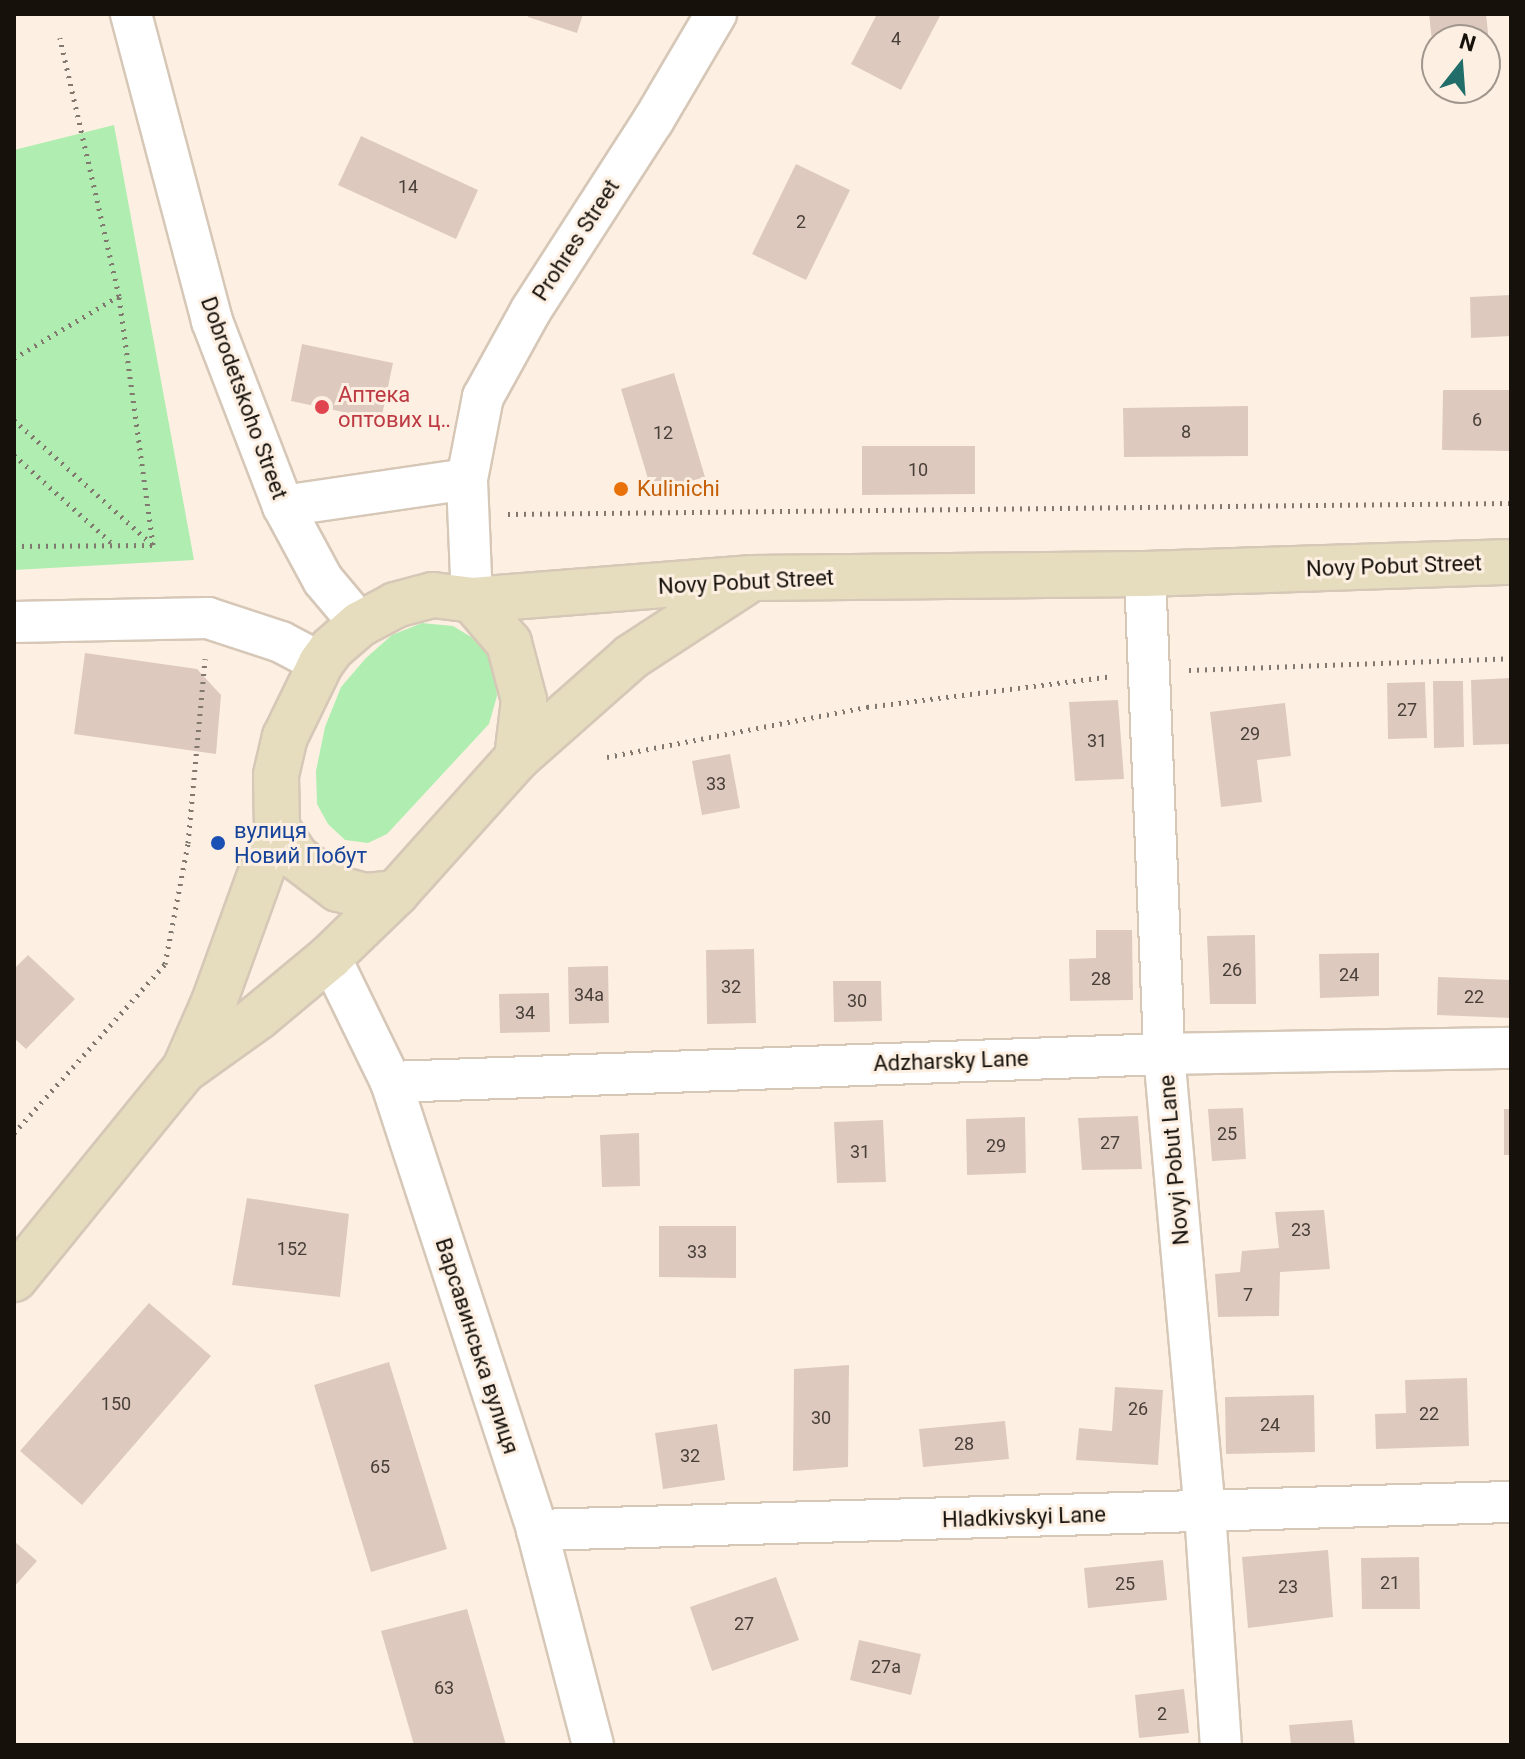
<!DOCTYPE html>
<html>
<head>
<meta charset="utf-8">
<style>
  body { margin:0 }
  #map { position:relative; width:1525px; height:1759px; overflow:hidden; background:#fdf0e3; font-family:Roboto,sans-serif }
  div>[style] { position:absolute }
  .green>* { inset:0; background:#b0edb0 }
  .building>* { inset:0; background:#dec9bf }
  .path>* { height:5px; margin-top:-2.5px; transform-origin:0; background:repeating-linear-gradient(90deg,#81786f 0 2px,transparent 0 8px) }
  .roads { filter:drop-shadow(2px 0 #d6c7b7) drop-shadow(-2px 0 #d6c7b7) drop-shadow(0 2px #d6c7b7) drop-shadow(0 -2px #d6c7b7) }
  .street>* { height:40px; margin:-20px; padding:0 20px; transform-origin:20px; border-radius:20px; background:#fff }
  .secondary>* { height:44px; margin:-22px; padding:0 22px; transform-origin:22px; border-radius:22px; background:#e6ddbf }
  .dots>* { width:22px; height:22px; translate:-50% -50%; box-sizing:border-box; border:4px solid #fdf0e3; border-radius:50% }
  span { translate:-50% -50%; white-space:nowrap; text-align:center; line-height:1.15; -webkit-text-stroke:6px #fdf0e3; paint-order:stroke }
  .number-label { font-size:18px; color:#483f38 }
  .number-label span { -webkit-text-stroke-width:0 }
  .street-label { font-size:22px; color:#16110b }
  .health-label { font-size:22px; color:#be3a42 }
  .left { translate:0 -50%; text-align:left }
  .food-label { font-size:22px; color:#c56008 }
  .transit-label { font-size:22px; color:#164399 }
  .frame { position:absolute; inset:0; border:16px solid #16110b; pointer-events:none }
  .north { position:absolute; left:1421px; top:24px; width:80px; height:80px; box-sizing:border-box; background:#fdf0e3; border:2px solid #a1978d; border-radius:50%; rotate:17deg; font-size:22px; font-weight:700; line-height:32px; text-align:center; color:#16110b }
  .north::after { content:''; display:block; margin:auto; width:28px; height:36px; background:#216d6a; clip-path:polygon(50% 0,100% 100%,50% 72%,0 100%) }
</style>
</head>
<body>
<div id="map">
  <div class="green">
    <div style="clip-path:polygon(114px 125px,194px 560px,14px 570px,14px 150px)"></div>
    <div style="clip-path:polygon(422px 623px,453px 626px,476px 640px,494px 661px,497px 696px,489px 724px,387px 834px,368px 843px,345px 840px,328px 824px,317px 804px,316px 771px,325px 727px,341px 687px,366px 658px,392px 635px)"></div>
  </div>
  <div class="building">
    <div style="clip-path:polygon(528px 14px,583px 14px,577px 33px,528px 17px)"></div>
    <div style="clip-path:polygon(877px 14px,941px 14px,901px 90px,851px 64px)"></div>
    <div style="clip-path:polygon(1429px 14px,1486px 14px,1494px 88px,1485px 89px,1485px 40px,1437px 40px,1435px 68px)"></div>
    <div style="clip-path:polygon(361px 136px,478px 190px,456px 239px,338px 185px)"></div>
    <div style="clip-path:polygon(796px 164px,850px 190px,806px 280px,752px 254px)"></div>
    <div style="clip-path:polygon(1511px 295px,1511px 336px,1471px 338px,1470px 297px)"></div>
    <div style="clip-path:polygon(302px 344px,393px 363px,381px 420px,291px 401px)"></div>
    <div style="clip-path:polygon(674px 373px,705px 477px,652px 492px,621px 389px)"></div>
    <div style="clip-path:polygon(1443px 390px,1511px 390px,1511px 451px,1442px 450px)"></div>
    <div style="clip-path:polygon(1248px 406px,1248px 456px,1124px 457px,1123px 408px)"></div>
    <div style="clip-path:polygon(862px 446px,975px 446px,975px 494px,862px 495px)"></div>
    <div style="clip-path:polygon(85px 653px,197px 669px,221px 695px,216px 754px,74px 734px)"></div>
    <div style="clip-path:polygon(1511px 678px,1511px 744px,1473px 745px,1471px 680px)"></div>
    <div style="clip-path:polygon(1433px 681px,1463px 681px,1464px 747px,1434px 748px)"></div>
    <div style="clip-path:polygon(1425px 682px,1427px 738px,1388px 739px,1387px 683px)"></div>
    <div style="clip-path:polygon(1118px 700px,1124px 779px,1075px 781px,1069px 702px)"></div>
    <div style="clip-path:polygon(1285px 703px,1291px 756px,1257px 760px,1262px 802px,1221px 807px,1210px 712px)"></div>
    <div style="clip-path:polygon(730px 754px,740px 808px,702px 815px,692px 761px)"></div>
    <div style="clip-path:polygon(1096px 930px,1132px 930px,1133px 1000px,1070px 1001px,1069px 959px,1096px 958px)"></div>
    <div style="clip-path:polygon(1255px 935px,1256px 1004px,1210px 1004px,1207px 936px)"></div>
    <div style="clip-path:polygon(754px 949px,756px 1023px,707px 1024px,706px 950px)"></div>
    <div style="clip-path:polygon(1379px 953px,1379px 996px,1320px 998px,1319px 954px)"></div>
    <div style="clip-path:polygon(28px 955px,75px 999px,26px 1049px,14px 1038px,14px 969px)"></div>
    <div style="clip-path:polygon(608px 966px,609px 1023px,569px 1024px,568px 967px)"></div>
    <div style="clip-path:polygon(1438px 977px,1511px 980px,1511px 1018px,1437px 1015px)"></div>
    <div style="clip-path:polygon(833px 981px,881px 981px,882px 1021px,834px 1022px)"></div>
    <div style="clip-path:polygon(549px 993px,550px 1032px,500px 1033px,499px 994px)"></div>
    <div style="clip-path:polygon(1243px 1108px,1246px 1159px,1212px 1161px,1208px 1109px)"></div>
    <div style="clip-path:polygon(1504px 1109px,1511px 1109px,1511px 1155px,1504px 1155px)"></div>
    <div style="clip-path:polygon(1138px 1116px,1142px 1169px,1082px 1170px,1078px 1118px)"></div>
    <div style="clip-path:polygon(1025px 1117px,1026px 1173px,967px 1175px,966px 1119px)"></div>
    <div style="clip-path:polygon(883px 1120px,886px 1182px,837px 1183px,834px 1122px)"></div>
    <div style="clip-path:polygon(639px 1133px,640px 1186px,602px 1187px,600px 1135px)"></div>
    <div style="clip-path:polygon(247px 1198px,349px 1214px,340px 1297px,232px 1285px)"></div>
    <div style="clip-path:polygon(1324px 1210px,1330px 1269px,1280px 1272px,1279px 1316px,1218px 1317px,1215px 1274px,1240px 1272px,1242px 1251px,1279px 1248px,1275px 1212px)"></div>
    <div style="clip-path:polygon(659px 1226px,736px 1226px,736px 1278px,659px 1277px)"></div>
    <div style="clip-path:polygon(149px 1303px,211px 1356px,82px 1505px,20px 1451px)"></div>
    <div style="clip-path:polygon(389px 1362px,447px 1549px,371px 1572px,314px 1385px)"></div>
    <div style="clip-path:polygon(849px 1365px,848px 1467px,793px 1471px,794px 1369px)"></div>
    <div style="clip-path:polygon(1467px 1378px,1469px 1446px,1376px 1449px,1375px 1414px,1406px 1413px,1405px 1380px)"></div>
    <div style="clip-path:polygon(1115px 1387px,1163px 1390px,1158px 1465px,1076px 1460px,1079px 1428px,1112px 1431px)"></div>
    <div style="clip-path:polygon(1314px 1395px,1315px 1452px,1226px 1454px,1225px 1397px)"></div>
    <div style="clip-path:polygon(1005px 1421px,1009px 1459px,923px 1467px,919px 1429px)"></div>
    <div style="clip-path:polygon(717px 1424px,725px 1480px,663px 1489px,655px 1433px)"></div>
    <div style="clip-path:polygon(14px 1541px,37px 1561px,14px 1587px)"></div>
    <div style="clip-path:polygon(1328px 1550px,1333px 1617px,1248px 1628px,1242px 1557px)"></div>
    <div style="clip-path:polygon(1419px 1557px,1420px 1609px,1362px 1609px,1361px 1558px)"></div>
    <div style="clip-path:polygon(1163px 1560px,1167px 1600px,1088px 1608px,1084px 1568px)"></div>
    <div style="clip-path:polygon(776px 1577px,799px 1640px,712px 1671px,690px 1607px)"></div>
    <div style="clip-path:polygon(467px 1609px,506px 1745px,414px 1745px,381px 1631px)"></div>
    <div style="clip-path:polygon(859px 1640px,921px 1654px,911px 1695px,850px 1680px)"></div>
    <div style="clip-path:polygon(1184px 1689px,1189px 1733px,1139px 1738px,1135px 1695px)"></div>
    <div style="clip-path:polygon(1352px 1720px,1355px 1745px,1291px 1745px,1289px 1725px)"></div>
  </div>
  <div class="path">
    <div style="left:14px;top:358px;width:122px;rotate:-30.6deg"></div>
    <div style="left:14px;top:420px;width:187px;rotate:42deg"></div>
    <div style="left:14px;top:455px;width:135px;rotate:42deg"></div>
    <div style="left:508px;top:514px;width:1003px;rotate:-0.63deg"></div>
    <div style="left:14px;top:546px;width:139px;rotate:-0.4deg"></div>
    <div style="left:153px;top:545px;width:251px;rotate:-97.8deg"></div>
    <div style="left:119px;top:296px;width:265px;rotate:-102.9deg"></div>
    <div style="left:1189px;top:670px;width:322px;rotate:-2.1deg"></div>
    <div style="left:607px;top:757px;width:265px;rotate:-10.9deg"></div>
    <div style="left:867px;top:707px;width:246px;rotate:-7.2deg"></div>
    <div style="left:14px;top:1133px;width:227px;rotate:-48.2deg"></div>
    <div style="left:165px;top:964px;width:123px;rotate:-79.2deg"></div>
    <div style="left:188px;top:843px;width:185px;rotate:-84.7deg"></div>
  </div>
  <div class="roads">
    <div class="street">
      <div style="left:131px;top:14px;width:318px;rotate:75.2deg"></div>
      <div style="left:212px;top:321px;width:198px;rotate:69deg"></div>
      <div style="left:283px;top:506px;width:84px;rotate:61.6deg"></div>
      <div style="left:323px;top:580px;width:57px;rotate:49.9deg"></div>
      <div style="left:283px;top:506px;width:186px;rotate:-8.3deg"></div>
      <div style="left:1145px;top:574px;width:480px;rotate:87.7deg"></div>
      <div style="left:1164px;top:1054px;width:460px;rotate:84.9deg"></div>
      <div style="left:1205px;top:1512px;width:234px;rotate:86.1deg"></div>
      <div style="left:472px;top:600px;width:121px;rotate:-92.4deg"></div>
      <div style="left:467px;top:479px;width:84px;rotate:-79deg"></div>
      <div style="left:483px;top:397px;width:99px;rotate:-61.1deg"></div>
      <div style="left:531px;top:310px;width:225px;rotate:-57.2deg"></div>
      <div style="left:653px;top:121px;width:124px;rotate:-59.5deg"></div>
      <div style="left:14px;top:622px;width:194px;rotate:-1.2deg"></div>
      <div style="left:208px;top:618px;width:77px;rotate:18.2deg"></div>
      <div style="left:281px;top:642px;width:45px;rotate:27.7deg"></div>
      <div style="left:330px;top:957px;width:139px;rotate:64deg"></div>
      <div style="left:391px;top:1082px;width:471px;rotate:71.9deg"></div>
      <div style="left:537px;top:1530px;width:222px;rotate:75.4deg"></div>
      <div style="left:391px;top:1082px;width:774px;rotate:-2.07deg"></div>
      <div style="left:1164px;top:1054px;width:347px;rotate:-1deg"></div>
      <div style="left:537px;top:1530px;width:974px;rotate:-1.65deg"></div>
    </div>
    <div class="secondary">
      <div style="left:472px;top:600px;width:57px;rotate:49.3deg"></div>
      <div style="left:509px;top:643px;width:59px;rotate:75.3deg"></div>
      <div style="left:524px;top:700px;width:58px;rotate:96.9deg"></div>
      <div style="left:396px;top:893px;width:31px;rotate:174deg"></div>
      <div style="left:365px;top:896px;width:28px;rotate:-165deg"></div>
      <div style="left:338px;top:889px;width:53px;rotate:-142.7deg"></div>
      <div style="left:296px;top:857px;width:35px;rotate:-123deg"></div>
      <div style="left:277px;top:828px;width:53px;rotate:-91.1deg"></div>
      <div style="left:276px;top:775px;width:39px;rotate:-77deg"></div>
      <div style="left:285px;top:737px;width:82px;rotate:-64.1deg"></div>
      <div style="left:321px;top:663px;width:17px;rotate:-54deg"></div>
      <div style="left:331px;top:649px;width:38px;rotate:-41deg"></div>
      <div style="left:360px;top:624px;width:40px;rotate:-28deg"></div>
      <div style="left:395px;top:605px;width:39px;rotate:-15deg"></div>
      <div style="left:433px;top:595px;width:39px;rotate:7deg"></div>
      <div style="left:472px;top:600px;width:281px;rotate:-4.5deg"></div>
      <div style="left:752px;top:578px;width:393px;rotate:-0.6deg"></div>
      <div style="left:1145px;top:574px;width:366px;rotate:-1.9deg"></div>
      <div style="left:185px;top:1068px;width:72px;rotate:-66.3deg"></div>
      <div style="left:214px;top:1002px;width:185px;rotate:-70.1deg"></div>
      <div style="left:14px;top:1279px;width:269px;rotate:-50.9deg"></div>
      <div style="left:184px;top:1070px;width:91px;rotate:-35.6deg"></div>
      <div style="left:258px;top:1017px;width:94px;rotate:-39.8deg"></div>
      <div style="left:330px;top:957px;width:92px;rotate:-44.1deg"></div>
      <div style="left:396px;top:893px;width:181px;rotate:-48.1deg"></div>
      <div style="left:517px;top:758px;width:152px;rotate:-41.5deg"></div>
      <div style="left:631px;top:657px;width:137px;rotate:-33.1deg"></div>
    </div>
  </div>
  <div class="dots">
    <div style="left:322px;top:407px;background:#e0444e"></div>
    <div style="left:621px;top:489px;background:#e8710a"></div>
    <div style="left:218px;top:843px;background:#1a4fb4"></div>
  </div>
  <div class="number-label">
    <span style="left:896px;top:39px">4</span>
    <span style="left:408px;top:187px">14</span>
    <span style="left:801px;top:222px">2</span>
    <span style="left:1477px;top:420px">6</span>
    <span style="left:1186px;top:432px">8</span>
    <span style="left:663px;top:433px">12</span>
    <span style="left:918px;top:470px">10</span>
    <span style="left:1407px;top:710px">27</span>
    <span style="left:1250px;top:734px">29</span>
    <span style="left:1097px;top:741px">31</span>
    <span style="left:716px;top:784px">33</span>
    <span style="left:1232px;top:970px">26</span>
    <span style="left:1349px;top:975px">24</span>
    <span style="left:1101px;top:979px">28</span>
    <span style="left:731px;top:987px">32</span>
    <span style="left:589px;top:995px">34а</span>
    <span style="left:1474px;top:997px">22</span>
    <span style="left:857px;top:1001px">30</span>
    <span style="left:525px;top:1013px">34</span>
    <span style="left:1227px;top:1134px">25</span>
    <span style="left:1110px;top:1143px">27</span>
    <span style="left:996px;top:1146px">29</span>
    <span style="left:860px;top:1152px">31</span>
    <span style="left:1301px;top:1230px">23</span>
    <span style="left:292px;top:1249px">152</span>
    <span style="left:697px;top:1252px">33</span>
    <span style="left:1248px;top:1295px">7</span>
    <span style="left:116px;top:1404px">150</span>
    <span style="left:1138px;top:1409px">26</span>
    <span style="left:1429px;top:1414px">22</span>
    <span style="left:821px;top:1418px">30</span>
    <span style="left:1270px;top:1425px">24</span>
    <span style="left:964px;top:1444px">28</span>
    <span style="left:690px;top:1456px">32</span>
    <span style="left:380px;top:1467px">65</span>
    <span style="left:1390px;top:1583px">21</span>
    <span style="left:1125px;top:1584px">25</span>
    <span style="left:1288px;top:1587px">23</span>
    <span style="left:744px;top:1624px">27</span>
    <span style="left:886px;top:1667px">27а</span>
    <span style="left:444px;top:1688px">63</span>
    <span style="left:1162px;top:1714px">2</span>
  </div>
  <div class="street-label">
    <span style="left:576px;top:240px;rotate:-57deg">Prohres Street</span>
    <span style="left:244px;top:398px;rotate:70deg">Dobrodetskoho Street</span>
    <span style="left:1394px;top:566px;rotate:-2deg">Novy Pobut Street</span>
    <span style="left:746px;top:582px;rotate:-3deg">Novy Pobut Street</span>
    <span style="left:951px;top:1061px;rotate:-2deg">Adzharsky Lane</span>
    <span style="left:1174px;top:1160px;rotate:-95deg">Novyi Pobut Lane</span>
    <span style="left:477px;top:1346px;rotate:72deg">Варсавинська вулиця</span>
    <span style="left:1024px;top:1517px;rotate:-2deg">Hladkivskyi Lane</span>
  </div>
  <div class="health-label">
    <span class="left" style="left:338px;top:407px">Аптека<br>оптових ц‥</span>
  </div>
  <div class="food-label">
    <span class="left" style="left:637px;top:489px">Kulinichi</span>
  </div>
  <div class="transit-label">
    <span class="left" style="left:234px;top:843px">вулиця<br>Новий Побут</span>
  </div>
  <div class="frame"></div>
  <div class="north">N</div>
</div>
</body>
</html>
